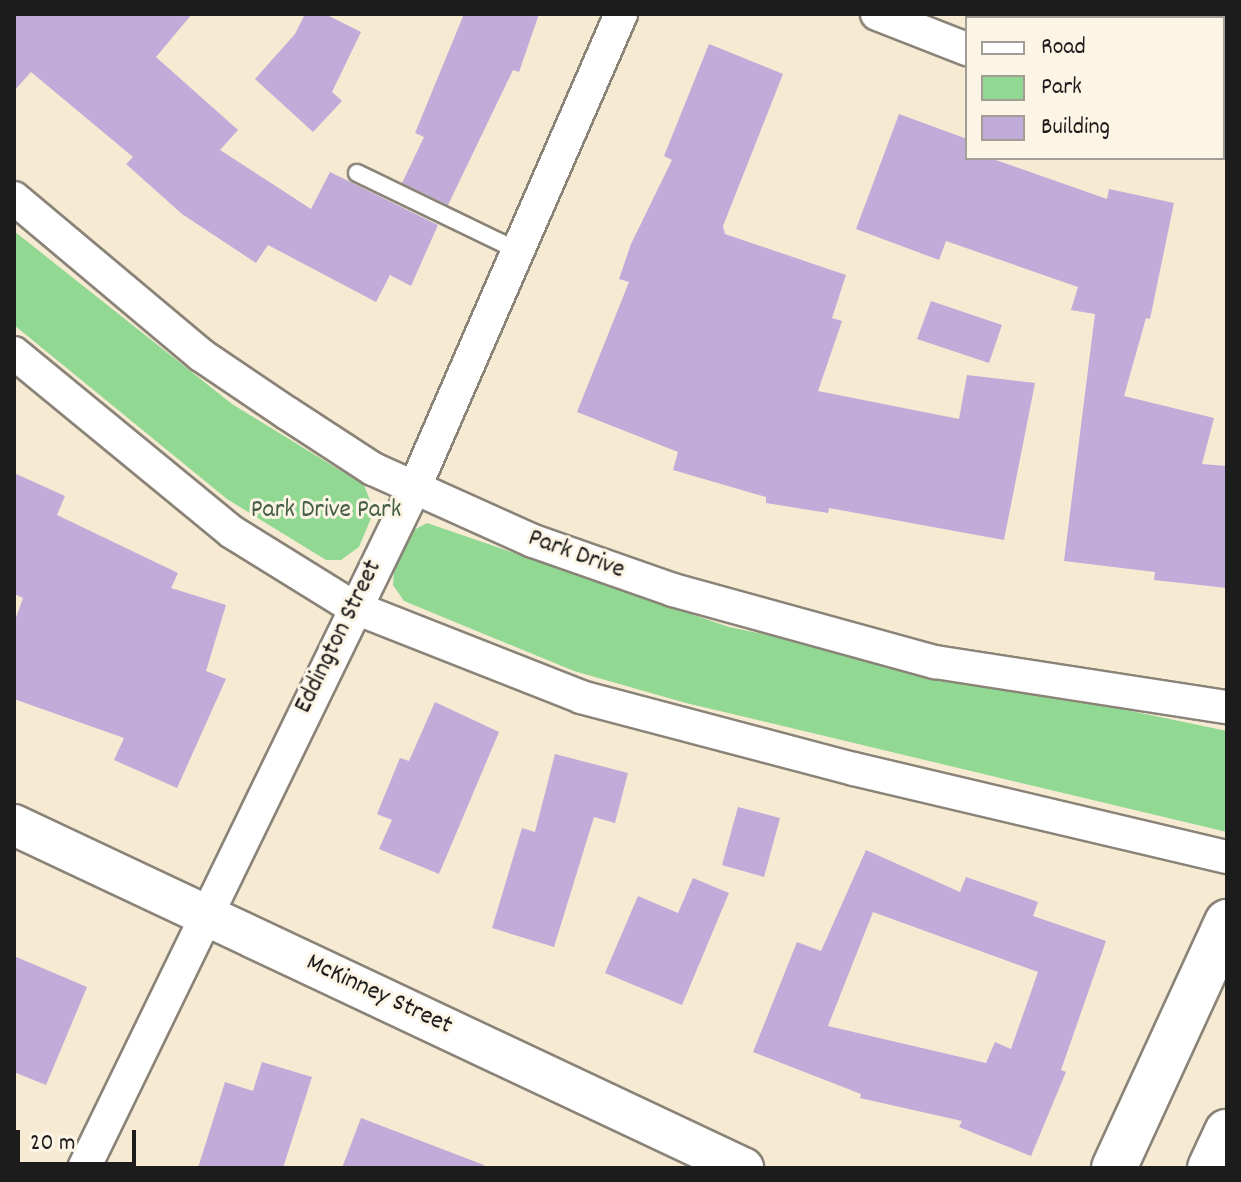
<!DOCTYPE html>
<html>
<head>
<meta charset="utf-8">
<style>
  body { margin:0 }
  #map { position:relative; width:1241px; height:1182px; overflow:hidden; background:#f7ead3; font-family:Dekko,sans-serif }
  div>[style] { position:absolute }
  .green>* { inset:0; background:#91d892 }
  .building>* { inset:0; background:#c0abd9 }
  .roads { filter:drop-shadow(2px 0 #8a8378) drop-shadow(-2px 0 #8a8378) drop-shadow(0 2px #8a8378) drop-shadow(0 -2px #8a8378) }
  .service>* { height:16px; margin:-8px; padding:0 8px; transform-origin:8px; border-radius:8px; background:#fff }
  .minor>* { height:32px; margin:-16px; padding:0 16px; transform-origin:16px; border-radius:16px; background:#fff }
  .tertiary>* { height:40px; margin:-20px; padding:0 20px; transform-origin:20px; border-radius:20px; background:#fff }
  .secondary>* { height:44px; margin:-22px; padding:0 22px; transform-origin:22px; border-radius:22px; background:#fff }
  span { translate:-50% -50%; white-space:nowrap; text-align:center; line-height:1.15; -webkit-text-stroke:6px #fcf5e5; paint-order:stroke }
  .park-label { font-size:26px; color:#455e45 }
  .street-label { font-size:26px; color:#1c1c1c }
  .frame { position:absolute; inset:0; border:16px solid #1c1c1c; pointer-events:none }
  .legend { position:absolute; left:965px; top:16px; width:260px; height:144px; box-sizing:border-box; background:#fcf5e5; border:2px solid #a29e95; margin:0; padding:10px 14px; list-style:none; font-size:24px; color:#1c1c1c }
  .legend li { display:flex; align-items:center; gap:16px; height:40px }
  .legend b { width:40px; border:2px solid #a29e95 }
  .scale { position:absolute; left:16px; top:1130px; width:120px; height:36px; box-sizing:border-box; border:4px solid #1c1c1c; border-top:0; padding-left:10px; font-size:24px; line-height:28px; white-space:nowrap; color:#1c1c1c; -webkit-text-stroke:6px #fcf5e5; paint-order:stroke }
</style>
</head>
<body>
<div id="map">
  <div class="green">
    <div style="clip-path:polygon(14px 231px,232px 404px,364px 485px,374px 511px,359px 547px,341px 560px,326px 560px,227px 499px,14px 325px)"></div>
    <div style="clip-path:polygon(427px 523px,729px 627px,1227px 731px,1227px 832px,686px 703px,574px 671px,404px 601px,393px 585px,394px 570px,412px 531px)"></div>
  </div>
  <div class="building">
    <div style="clip-path:polygon(14px 14px,192px 14px,156px 57px,238px 130px,220px 150px,311px 209px,330px 172px,438px 225px,411px 286px,390px 275px,376px 302px,268px 245px,256px 263px,182px 214px,126px 164px,133px 157px,31px 72px,14px 91px)"></div>
    <div style="clip-path:polygon(305px 14px,325px 14px,361px 32px,332px 92px,342px 101px,313px 132px,255px 79px,295px 34px)"></div>
    <div style="clip-path:polygon(464px 14px,539px 14px,519px 72px,513px 70px,448px 205px,402px 183px,424px 137px,415px 133px)"></div>
    <div style="clip-path:polygon(709px 44px,783px 74px,723px 226px,725px 234px,846px 275px,832px 318px,842px 321px,818px 391px,959px 419px,967px 375px,1035px 383px,1004px 540px,829px 508px,828px 513px,766px 503px,766px 497px,673px 470px,678px 452px,577px 412px,629px 282px,619px 279px,631px 244px,672px 160px,664px 156px)"></div>
    <div style="clip-path:polygon(899px 114px,967px 139px,967px 158px,990px 158px,1107px 199px,1109px 189px,1174px 203px,1150px 319px,1146px 318px,1124px 396px,1214px 418px,1202px 464px,1227px 466px,1227px 588px,1154px 580px,1155px 572px,1064px 561px,1095px 314px,1071px 310px,1078px 287px,946px 241px,939px 260px,856px 229px)"></div>
    <div style="clip-path:polygon(931px 301px,1002px 325px,989px 363px,917px 339px)"></div>
    <div style="clip-path:polygon(14px 473px,65px 496px,57px 515px,178px 573px,171px 588px,226px 605px,206px 671px,226px 679px,177px 788px,114px 760px,124px 738px,14px 699px,14px 623px,23px 598px,14px 594px)"></div>
    <div style="clip-path:polygon(435px 702px,499px 732px,439px 874px,379px 849px,392px 820px,377px 814px,400px 758px,409px 761px)"></div>
    <div style="clip-path:polygon(555px 754px,628px 773px,615px 823px,594px 817px,554px 947px,492px 928px,522px 828px,535px 832px)"></div>
    <div style="clip-path:polygon(738px 807px,780px 818px,764px 877px,722px 865px)"></div>
    <div style="clip-path:polygon(evenodd,866px 850px,960px 892px,966px 877px,1038px 902px,1033px 916px,1106px 941px,1061px 1070px,1066px 1072px,1031px 1156px,959px 1127px,962px 1121px,860px 1098px,861px 1094px,753px 1052px,797px 942px,821px 951px,866px 850px,873px 912px,1038px 972px,1011px 1049px,995px 1042px,986px 1063px,828px 1026px,873px 912px)"></div>
    <div style="clip-path:polygon(693px 878px,729px 893px,682px 1005px,605px 973px,638px 896px,678px 913px)"></div>
    <div style="clip-path:polygon(14px 956px,87px 987px,46px 1085px,14px 1072px)"></div>
    <div style="clip-path:polygon(262px 1062px,312px 1077px,283px 1168px,198px 1168px,225px 1082px,253px 1091px)"></div>
    <div style="clip-path:polygon(361px 1118px,484px 1165px,483px 1168px,342px 1168px)"></div>
  </div>
  <div class="roads">
    <div class="service">
      <div style="left:357px;top:173px;width:179px;rotate:25.8deg"></div>
    </div>
    <div class="minor">
      <div style="left:877px;top:14px;width:97px;rotate:21.3deg"></div>
      <div style="left:1223px;top:127px;width:4px;rotate:14deg"></div>
      <div style="left:14px;top:198px;width:244px;rotate:40deg"></div>
      <div style="left:201px;top:355px;width:104px;rotate:34deg"></div>
      <div style="left:287px;top:413px;width:103px;rotate:33.1deg"></div>
      <div style="left:373px;top:469px;width:175px;rotate:24.2deg"></div>
      <div style="left:533px;top:541px;width:148px;rotate:19.3deg"></div>
      <div style="left:673px;top:590px;width:272px;rotate:15.4deg"></div>
      <div style="left:935px;top:662px;width:295px;rotate:8.8deg"></div>
      <div style="left:14px;top:353px;width:282px;rotate:39.4deg"></div>
      <div style="left:232px;top:532px;width:142px;rotate:31.8deg"></div>
      <div style="left:353px;top:607px;width:245px;rotate:21.5deg"></div>
      <div style="left:581px;top:697px;width:282px;rotate:14.8deg"></div>
      <div style="left:854px;top:769px;width:383px;rotate:13.3deg"></div>
      <div style="left:84px;top:1168px;width:755px;rotate:-64.08deg"></div>
      <div style="left:414px;top:489px;width:518px;rotate:-66.45deg"></div>
    </div>
    <div class="tertiary">
      <div style="left:14px;top:825px;width:806px;rotate:25.2deg"></div>
    </div>
    <div class="secondary">
      <div style="left:1114px;top:1168px;width:271px;rotate:-65.3deg"></div>
      <div style="left:1210px;top:1168px;width:40px;rotate:-65deg"></div>
    </div>
  </div>
  <div class="park-label">
    <span style="left:326px;top:511px">Park Drive Park</span>
  </div>
  <div class="street-label">
    <span style="left:576px;top:555px;rotate:20deg">Park Drive</span>
    <span style="left:339px;top:637px;rotate:-64deg">Eddington Street</span>
    <span style="left:379px;top:995px;rotate:25deg">McKinney Street</span>
  </div>
  <div class="frame"></div>
  <ul class="legend">
  <li><b style="height:10px;background:#fff"></b>Road</li>
  <li><b style="height:22px;background:#91d892"></b>Park</li>
  <li><b style="height:22px;background:#c0abd9"></b>Building</li>
  </ul>
  <div class="scale">20 m</div>
</div>
</body>
</html>
